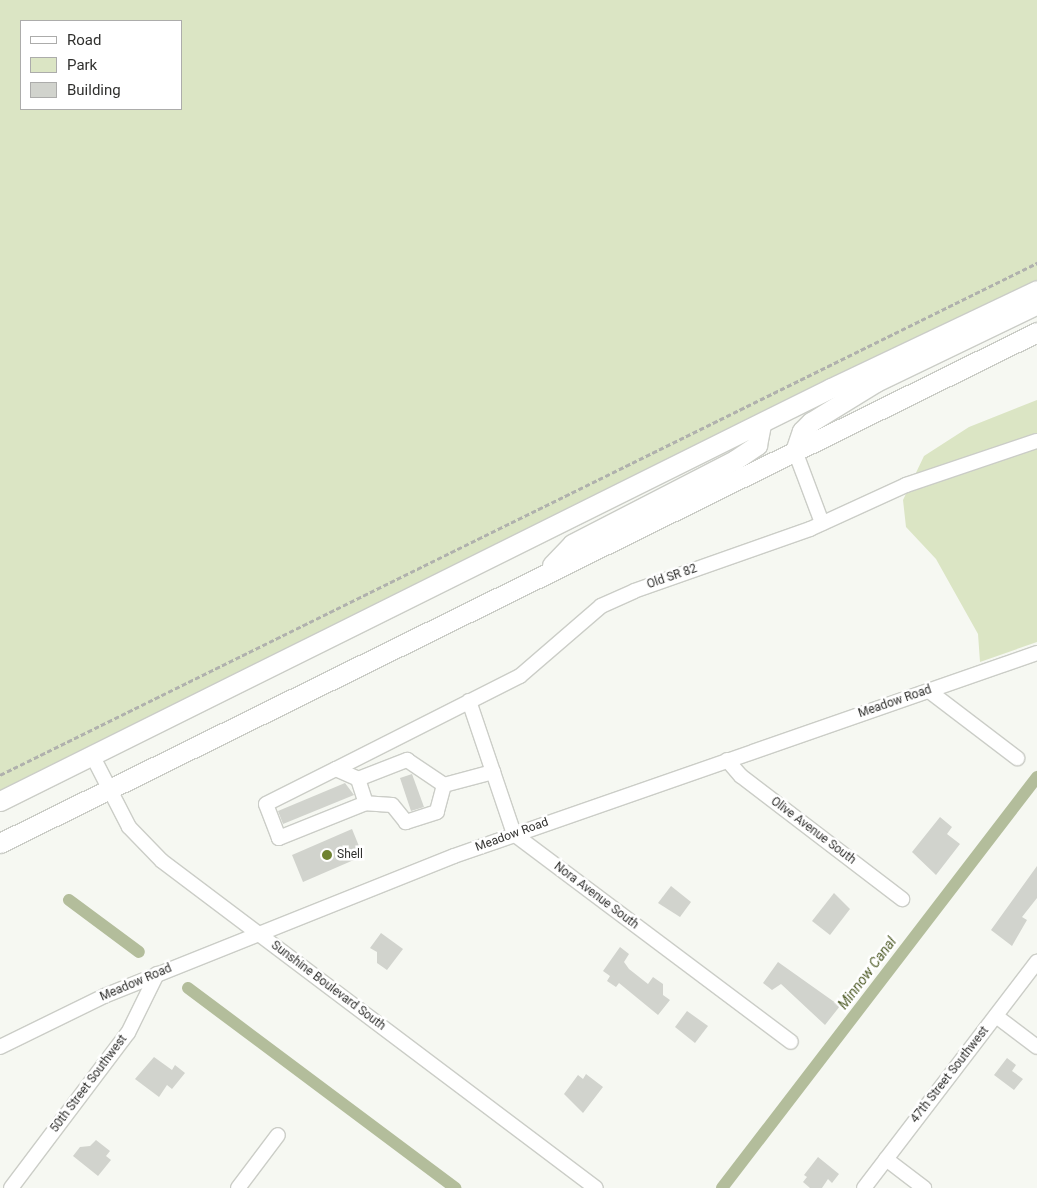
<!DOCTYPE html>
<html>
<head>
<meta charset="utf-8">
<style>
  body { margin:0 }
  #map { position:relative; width:1037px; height:1188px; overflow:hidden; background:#f6f8f2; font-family:Roboto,sans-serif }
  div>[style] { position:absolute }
  .green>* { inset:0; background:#dbe5c4 }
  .canal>* { height:12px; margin:-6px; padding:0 6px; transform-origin:6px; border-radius:6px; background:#b3bd9b }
  .building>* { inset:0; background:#d1d3cd }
  .path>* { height:2.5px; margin-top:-1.25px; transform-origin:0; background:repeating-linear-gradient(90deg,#b0b1ad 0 5px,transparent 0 7.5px) }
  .roads { filter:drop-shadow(1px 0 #cbcdc7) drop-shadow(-1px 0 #cbcdc7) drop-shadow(0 1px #cbcdc7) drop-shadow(0 -1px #cbcdc7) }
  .minor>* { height:14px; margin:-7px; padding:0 7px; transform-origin:7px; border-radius:7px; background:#fff }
  .highway>* { height:19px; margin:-9.5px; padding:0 9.5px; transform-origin:9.5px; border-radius:9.5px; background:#fff }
  .dots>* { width:14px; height:14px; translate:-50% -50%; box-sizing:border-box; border:2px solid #fff; border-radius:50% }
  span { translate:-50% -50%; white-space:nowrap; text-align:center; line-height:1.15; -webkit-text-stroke:5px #fff; paint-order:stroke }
  .street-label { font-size:12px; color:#30302e }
  .poi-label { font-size:12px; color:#30302e }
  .left { translate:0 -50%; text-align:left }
  .water-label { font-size:14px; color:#505d29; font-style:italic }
  .legend { position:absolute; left:20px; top:20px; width:162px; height:90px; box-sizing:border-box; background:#fff; border:1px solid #acacab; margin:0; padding:6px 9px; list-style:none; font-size:15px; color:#30302e }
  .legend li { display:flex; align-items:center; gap:10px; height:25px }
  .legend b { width:25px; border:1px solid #acacab }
</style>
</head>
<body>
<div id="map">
  <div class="green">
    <div style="clip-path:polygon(evenodd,0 0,1037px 0,1037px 283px,0 793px,0 0,21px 21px,181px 21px,181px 109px,21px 109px,21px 21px)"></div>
    <div style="clip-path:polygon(1037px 400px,1037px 642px,980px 662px,978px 634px,936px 559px,906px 527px,903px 500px,924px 456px,969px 427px)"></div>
  </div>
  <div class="canal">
    <div style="left:69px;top:900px;width:87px;rotate:36.6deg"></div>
    <div style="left:188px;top:988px;width:334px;rotate:36.8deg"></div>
    <div style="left:722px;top:1188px;width:518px;rotate:-52.53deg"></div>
  </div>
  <div class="building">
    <div style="clip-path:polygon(412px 774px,424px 807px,411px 811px,400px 778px)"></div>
    <div style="clip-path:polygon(345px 783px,354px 795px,283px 824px,278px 811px)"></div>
    <div style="clip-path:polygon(940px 817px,952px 827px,947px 834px,960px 844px,936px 875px,912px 852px)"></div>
    <div style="clip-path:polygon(352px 829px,363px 856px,303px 882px,292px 855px)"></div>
    <div style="clip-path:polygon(1037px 866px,1037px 898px,1022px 917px,1027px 920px,1012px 946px,991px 930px)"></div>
    <div style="clip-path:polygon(671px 886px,691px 902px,680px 917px,658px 903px)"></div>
    <div style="clip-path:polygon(834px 893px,850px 909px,830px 935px,812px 921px)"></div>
    <div style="clip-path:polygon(381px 933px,403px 949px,387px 970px,377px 963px,377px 952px,370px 948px)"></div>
    <div style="clip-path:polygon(620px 947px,629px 954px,624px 962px,629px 969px,648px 984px,653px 977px,663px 984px,663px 995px,670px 1000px,658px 1015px,619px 983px,616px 987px,607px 981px,610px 976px,603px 971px)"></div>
    <div style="clip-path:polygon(778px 962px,840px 1006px,825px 1025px,781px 984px,772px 990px,763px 983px)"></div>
    <div style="clip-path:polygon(687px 1011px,708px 1026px,695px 1043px,675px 1027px)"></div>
    <div style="clip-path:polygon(154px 1057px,172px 1070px,175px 1065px,185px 1073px,172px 1089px,167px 1085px,159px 1097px,135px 1079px)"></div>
    <div style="clip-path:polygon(1007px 1058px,1016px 1065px,1012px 1071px,1023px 1079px,1014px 1090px,994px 1075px)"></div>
    <div style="clip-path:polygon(586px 1074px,603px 1087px,583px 1113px,564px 1094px,578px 1075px,583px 1079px)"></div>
    <div style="clip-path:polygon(96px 1140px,110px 1151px,106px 1156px,111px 1160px,98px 1176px,73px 1156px,80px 1147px,90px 1146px)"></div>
    <div style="clip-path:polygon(818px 1157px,839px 1174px,832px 1183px,828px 1179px,822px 1188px,810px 1188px,803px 1182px,807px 1177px,804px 1175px)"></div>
  </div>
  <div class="path">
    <div style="left:0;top:775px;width:1157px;rotate:-26.28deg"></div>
  </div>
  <div class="roads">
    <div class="minor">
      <div style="left:795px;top:451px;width:77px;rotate:69.4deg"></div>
      <div style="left:929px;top:691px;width:111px;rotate:37.3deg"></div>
      <div style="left:469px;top:701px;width:140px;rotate:71.3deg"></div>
      <div style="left:514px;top:834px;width:346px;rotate:36.9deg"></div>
      <div style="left:92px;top:755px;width:81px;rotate:62.8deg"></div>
      <div style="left:129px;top:827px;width:47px;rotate:45.9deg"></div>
      <div style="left:162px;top:861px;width:543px;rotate:37deg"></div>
      <div style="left:727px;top:760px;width:21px;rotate:49deg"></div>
      <div style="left:741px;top:776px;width:203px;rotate:37.4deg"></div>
      <div style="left:336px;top:769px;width:206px;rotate:-26.8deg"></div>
      <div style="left:520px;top:676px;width:107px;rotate:-40.8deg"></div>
      <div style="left:601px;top:606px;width:36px;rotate:-24deg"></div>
      <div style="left:634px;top:591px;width:187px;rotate:-19.4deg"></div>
      <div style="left:810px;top:529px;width:106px;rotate:-24.6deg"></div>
      <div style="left:906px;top:485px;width:138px;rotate:-18.6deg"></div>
      <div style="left:358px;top:779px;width:25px;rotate:72deg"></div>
      <div style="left:444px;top:785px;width:28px;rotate:105deg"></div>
      <div style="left:437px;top:812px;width:33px;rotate:162deg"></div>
      <div style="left:406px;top:822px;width:22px;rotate:-129deg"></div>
      <div style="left:392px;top:805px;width:26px;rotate:-176deg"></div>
      <div style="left:366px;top:803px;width:94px;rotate:158.1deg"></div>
      <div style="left:279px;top:838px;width:36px;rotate:-111deg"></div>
      <div style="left:266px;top:804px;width:78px;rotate:-26.6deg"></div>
      <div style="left:336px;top:769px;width:24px;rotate:24deg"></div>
      <div style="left:358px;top:779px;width:53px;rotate:-21.2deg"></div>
      <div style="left:407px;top:760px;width:45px;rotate:34deg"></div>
      <div style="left:444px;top:785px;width:51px;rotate:-14.9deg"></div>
      <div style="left:996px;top:1016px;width:51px;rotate:37.1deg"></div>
      <div style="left:0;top:1047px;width:116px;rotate:-26.1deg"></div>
      <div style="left:104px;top:996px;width:377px;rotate:-21.8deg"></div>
      <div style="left:454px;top:856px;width:617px;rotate:-19.2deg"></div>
      <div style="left:886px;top:1159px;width:48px;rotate:37.3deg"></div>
      <div style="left:11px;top:1188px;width:194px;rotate:-53deg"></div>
      <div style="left:128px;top:1033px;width:66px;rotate:-63.8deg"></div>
      <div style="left:238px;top:1188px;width:66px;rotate:-53deg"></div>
      <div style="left:864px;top:1188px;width:285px;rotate:-52.6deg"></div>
    </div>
    <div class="highway">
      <div style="left:795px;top:451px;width:21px;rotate:-71deg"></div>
      <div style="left:802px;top:431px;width:13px;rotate:-45deg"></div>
      <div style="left:811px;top:422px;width:76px;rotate:-31.6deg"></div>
      <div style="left:876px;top:382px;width:179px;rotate:-25.8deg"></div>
      <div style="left:552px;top:565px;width:29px;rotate:-46deg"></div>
      <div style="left:572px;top:544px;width:183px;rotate:-27.3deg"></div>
      <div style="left:735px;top:460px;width:27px;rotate:-34deg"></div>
      <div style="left:757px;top:445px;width:21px;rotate:-79deg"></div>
      <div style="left:0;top:801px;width:928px;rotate:-26.43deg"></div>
      <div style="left:831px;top:388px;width:228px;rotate:-25.4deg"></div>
      <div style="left:0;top:843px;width:1156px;rotate:-26.23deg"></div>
    </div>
  </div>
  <div class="dots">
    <div style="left:327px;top:855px;background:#6f8231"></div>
  </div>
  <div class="street-label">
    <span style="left:672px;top:577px;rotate:-19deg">Old SR 82</span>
    <span style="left:895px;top:702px;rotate:-19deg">Meadow Road</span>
    <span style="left:813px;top:831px;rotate:37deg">Olive Avenue South</span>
    <span style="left:512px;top:835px;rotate:-20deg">Meadow Road</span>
    <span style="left:596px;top:896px;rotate:37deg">Nora Avenue South</span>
    <span style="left:136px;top:983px;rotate:-23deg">Meadow Road</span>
    <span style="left:328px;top:986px;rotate:37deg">Sunshine Boulevard South</span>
    <span style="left:950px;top:1075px;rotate:-52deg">47th Street Southwest</span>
    <span style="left:89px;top:1084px;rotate:-53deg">50th Street Southwest</span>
  </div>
  <div class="poi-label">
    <span class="left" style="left:337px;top:855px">Shell</span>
  </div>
  <div class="water-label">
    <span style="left:867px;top:973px;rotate:-53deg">Minnow Canal</span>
  </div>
  <ul class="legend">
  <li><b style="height:6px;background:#fff"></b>Road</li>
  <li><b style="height:14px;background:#dbe5c4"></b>Park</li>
  <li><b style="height:14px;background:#d1d3cd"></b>Building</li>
  </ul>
</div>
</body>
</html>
